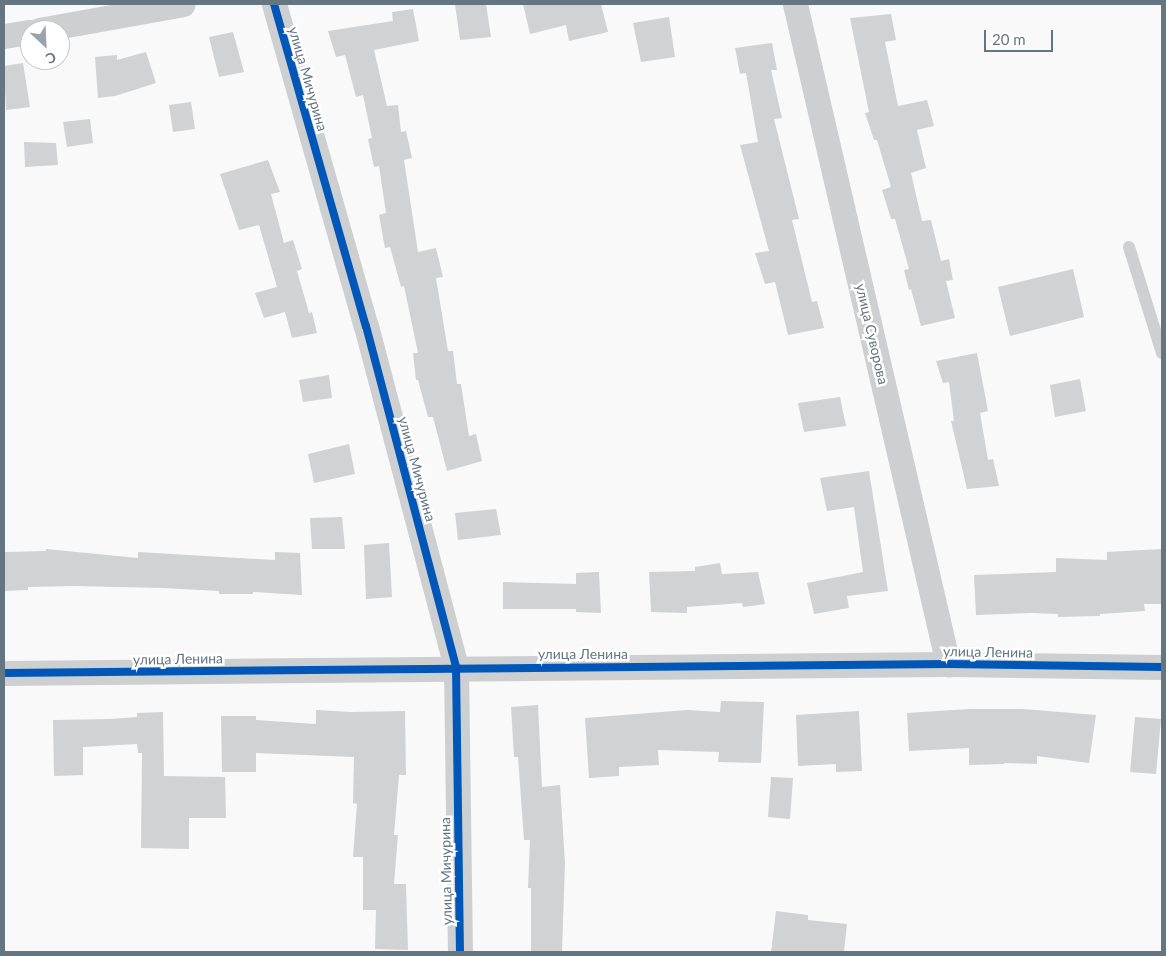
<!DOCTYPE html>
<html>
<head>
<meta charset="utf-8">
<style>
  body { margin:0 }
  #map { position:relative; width:1166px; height:956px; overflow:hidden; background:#f9f9f9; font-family:Lato,sans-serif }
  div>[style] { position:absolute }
  .building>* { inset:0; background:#d0d2d3 }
  .service>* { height:12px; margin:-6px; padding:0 6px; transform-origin:6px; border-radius:6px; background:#cecfd0 }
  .minor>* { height:25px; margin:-12.5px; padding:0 12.5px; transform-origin:12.5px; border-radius:12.5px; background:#cecfd0 }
  .cycleway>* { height:8px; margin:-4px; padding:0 4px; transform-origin:4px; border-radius:4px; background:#0057b8 }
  span { translate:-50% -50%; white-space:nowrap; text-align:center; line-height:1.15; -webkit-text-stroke:5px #fff; paint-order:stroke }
  .street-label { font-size:14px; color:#657683 }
  .frame { position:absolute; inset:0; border:5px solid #657683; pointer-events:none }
  .north { position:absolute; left:20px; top:20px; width:50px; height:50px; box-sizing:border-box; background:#fff; border:1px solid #c1c8cd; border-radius:50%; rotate:155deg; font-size:14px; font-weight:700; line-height:20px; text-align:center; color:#657683 }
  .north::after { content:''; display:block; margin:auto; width:18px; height:22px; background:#99a4ac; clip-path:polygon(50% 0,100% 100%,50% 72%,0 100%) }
  .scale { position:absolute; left:984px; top:30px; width:69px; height:22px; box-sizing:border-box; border:2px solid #657683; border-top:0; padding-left:6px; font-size:15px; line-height:18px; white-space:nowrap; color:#657683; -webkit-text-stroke:4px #fff; paint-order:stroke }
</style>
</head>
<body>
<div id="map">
  <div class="building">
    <div style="clip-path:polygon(455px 4px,486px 4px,491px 37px,460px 40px)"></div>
    <div style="clip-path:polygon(523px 4px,601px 4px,608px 32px,569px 41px,566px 25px,530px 34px)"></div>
    <div style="clip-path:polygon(413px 9px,419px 41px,374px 50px,387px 106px,398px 105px,401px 132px,406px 131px,412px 158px,404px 160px,418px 252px,436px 248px,443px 277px,436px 278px,448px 351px,453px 351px,457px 384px,461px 384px,469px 436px,476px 434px,482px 461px,447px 471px,433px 417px,428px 417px,418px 380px,416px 380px,413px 353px,418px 353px,404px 286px,401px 287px,390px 247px,385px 248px,379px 215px,386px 213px,379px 166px,374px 167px,368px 139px,372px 138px,363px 95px,356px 97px,345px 55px,336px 57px,328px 31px,393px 21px,392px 12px)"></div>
    <div style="clip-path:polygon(891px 14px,896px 40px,885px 42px,898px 106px,927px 100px,934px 126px,917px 130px,926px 168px,911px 173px,922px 221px,931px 220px,941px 261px,949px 259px,953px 280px,946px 281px,955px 318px,921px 326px,911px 289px,909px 290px,904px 270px,909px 269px,895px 219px,891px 219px,882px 190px,891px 187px,877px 140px,874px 140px,865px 113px,869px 112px,850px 18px)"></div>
    <div style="clip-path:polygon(669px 17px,675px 57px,641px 62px,633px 23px)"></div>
    <div style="clip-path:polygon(233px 32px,244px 72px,219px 77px,209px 37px)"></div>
    <div style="clip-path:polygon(772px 43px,777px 70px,771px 70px,782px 118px,774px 119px,799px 219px,792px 220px,812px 302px,817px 301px,824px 328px,788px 335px,775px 282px,765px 284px,755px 253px,769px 251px,740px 145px,758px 142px,746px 73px,740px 74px,735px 48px)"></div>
    <div style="clip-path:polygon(146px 52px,156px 83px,115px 96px,98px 98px,95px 57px,117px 55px,117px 60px)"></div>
    <div style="clip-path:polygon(23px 63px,30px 107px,6px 110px,4px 66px)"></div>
    <div style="clip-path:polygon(191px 102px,195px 129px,173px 132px,169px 105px)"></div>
    <div style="clip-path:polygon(90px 119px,93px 143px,67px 147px,63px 122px)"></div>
    <div style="clip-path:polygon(24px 142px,56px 143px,58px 165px,25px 167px)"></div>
    <div style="clip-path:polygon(268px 160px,280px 192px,271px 194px,284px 243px,293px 240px,302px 269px,297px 271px,309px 313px,312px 312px,317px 333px,292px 338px,285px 312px,264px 318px,255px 293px,277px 287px,259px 225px,239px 230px,220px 174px)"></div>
    <div style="clip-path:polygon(1073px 269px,1084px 317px,1010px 336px,998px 287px)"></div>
    <div style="clip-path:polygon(977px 353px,988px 411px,980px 413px,988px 460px,993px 459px,999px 486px,967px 489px,951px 421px,954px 421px,949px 382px,943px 383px,936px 361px)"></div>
    <div style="clip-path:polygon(329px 375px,332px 398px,303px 402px,299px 380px)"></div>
    <div style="clip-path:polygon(1080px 379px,1086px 411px,1055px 417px,1050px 385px)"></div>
    <div style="clip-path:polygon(840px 397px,846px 426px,804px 432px,798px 403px)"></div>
    <div style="clip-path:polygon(349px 444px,355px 474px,314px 483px,308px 454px)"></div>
    <div style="clip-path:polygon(869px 471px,888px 591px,847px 596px,849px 608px,814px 614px,807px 583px,863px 572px,854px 507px,827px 511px,820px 478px)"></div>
    <div style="clip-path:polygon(496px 509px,501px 535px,458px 540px,455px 513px)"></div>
    <div style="clip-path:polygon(342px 517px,345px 549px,312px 549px,310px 518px)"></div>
    <div style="clip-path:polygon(389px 543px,392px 597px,366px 599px,364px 545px)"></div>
    <div style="clip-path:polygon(46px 549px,138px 558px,138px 552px,275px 560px,275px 552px,300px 553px,302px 595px,253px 592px,253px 594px,219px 594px,219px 591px,163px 588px,74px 586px,28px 587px,28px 590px,4px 591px,4px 552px,46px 551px)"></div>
    <div style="clip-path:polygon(1162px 549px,1162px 604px,1144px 604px,1145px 611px,1100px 614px,1100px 616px,1058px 617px,1058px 614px,1032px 613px,976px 615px,974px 575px,1056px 572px,1056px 558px,1107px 560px,1107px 552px)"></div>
    <div style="clip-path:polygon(720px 563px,722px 574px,758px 572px,765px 604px,743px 607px,742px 603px,687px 607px,687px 613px,651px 612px,649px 572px,695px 571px,695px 567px)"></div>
    <div style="clip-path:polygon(599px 572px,601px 613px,576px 612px,576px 609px,503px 609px,503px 582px,576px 584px,576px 573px)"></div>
    <div style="clip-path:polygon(721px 701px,764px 702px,761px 763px,718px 762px,719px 752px,658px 750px,659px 765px,619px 767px,619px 776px,589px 778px,585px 718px,687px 710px,720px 712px)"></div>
    <div style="clip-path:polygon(538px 705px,542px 787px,560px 785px,565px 863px,562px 952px,531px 952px,531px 888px,528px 888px,530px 840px,524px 840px,518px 757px,514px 757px,511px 707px)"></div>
    <div style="clip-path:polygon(969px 709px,1023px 709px,1096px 715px,1089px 763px,1037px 756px,1037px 764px,1004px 763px,1004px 764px,969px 765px,969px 748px,909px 751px,907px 713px)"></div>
    <div style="clip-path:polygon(316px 710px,352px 712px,405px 711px,406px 775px,399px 775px,394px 835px,398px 835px,394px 884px,406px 884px,408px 950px,375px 949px,376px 910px,363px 910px,363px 857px,353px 857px,357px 804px,353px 803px,354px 757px,256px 753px,256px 772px,222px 772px,221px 716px,256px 716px,256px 720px,316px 724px)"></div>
    <div style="clip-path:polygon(859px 711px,862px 771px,836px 772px,836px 764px,798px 766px,796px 715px)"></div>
    <div style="clip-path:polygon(163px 712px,164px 776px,225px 777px,226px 818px,189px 818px,189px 849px,141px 848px,142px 753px,138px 753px,137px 744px,83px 747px,83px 775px,54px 776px,53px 720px,111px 719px,137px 717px,137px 713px)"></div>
    <div style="clip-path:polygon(1135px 717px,1161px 719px,1156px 774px,1130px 772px)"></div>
    <div style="clip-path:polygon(771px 777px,793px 778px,790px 819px,768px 817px)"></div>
    <div style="clip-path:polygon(776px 911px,808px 915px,808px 920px,847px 924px,844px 952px,771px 952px)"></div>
  </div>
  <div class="service">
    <div style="left:1129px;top:247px;width:111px;rotate:72.7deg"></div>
  </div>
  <div class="minor">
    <div style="left:274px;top:4px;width:335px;rotate:74.1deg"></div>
    <div style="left:366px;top:326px;width:353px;rotate:75.2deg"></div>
    <div style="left:456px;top:667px;width:285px;rotate:89.2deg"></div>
    <div style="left:795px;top:4px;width:678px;rotate:76.95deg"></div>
    <div style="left:39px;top:30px;width:146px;rotate:-10.2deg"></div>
    <div style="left:4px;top:36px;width:26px;rotate:-9deg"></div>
    <div style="left:4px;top:673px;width:944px;rotate:-0.55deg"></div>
    <div style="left:948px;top:664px;width:214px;rotate:0.8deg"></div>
  </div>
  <div class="cycleway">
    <div style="left:274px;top:4px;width:335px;rotate:74.1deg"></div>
    <div style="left:366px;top:326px;width:353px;rotate:75.2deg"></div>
    <div style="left:456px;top:667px;width:285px;rotate:89.2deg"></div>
    <div style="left:4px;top:673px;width:944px;rotate:-0.55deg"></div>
    <div style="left:948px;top:664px;width:214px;rotate:0.8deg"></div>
  </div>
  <div class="street-label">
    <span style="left:308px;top:79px;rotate:74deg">улица Мичурина</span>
    <span style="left:872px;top:334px;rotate:77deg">улица Суворова</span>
    <span style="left:417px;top:469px;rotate:75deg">улица Мичурина</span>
    <span style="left:988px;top:652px;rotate:1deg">улица Ленина</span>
    <span style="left:583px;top:654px">улица Ленина</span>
    <span style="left:178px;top:659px;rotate:-1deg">улица Ленина</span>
    <span style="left:446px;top:871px;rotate:-91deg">улица Мичурина</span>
  </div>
  <div class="frame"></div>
  <div class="north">С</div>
  <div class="scale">20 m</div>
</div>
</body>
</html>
